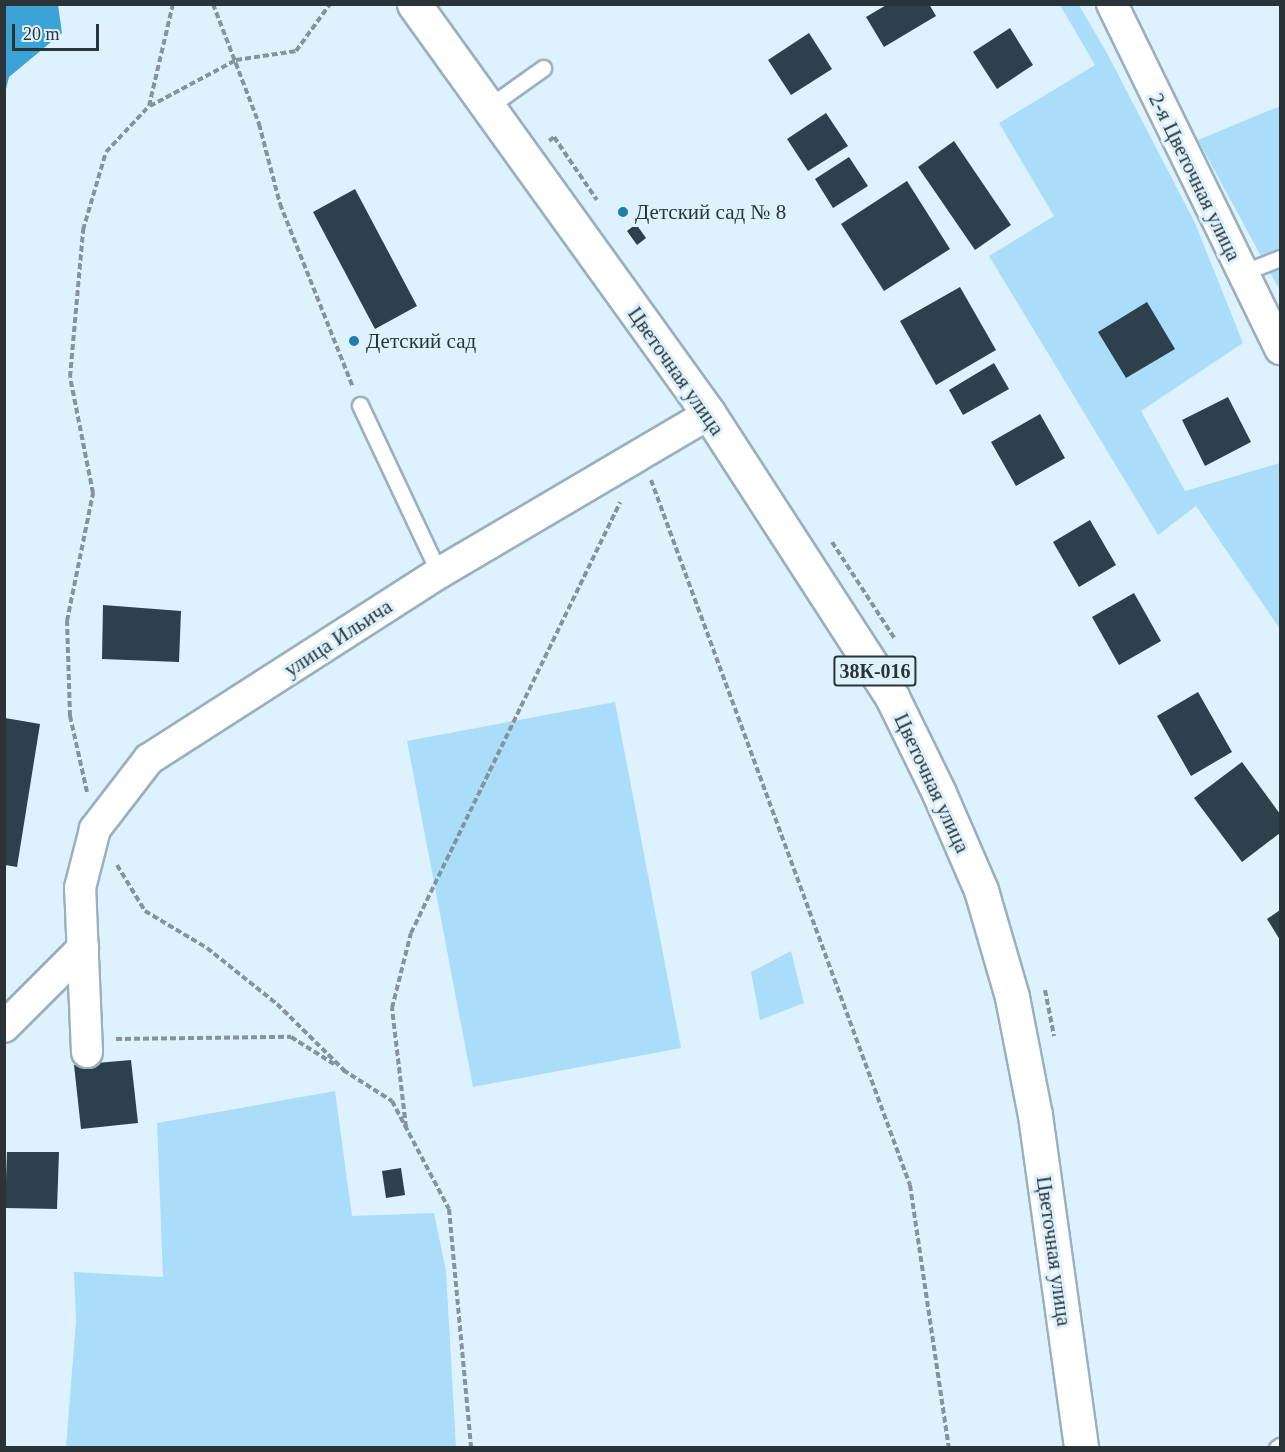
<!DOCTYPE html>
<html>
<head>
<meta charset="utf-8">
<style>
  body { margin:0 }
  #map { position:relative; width:1285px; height:1452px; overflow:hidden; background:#def2fd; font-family:Georgia,serif }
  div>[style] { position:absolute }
  .green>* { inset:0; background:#aaddfa }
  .water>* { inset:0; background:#3ba3d6 }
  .building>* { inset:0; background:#2d414c }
  .path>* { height:4px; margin-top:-2px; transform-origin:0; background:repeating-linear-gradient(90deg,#85949c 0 6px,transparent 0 9px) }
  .roads { filter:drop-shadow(2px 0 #99b0be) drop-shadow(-2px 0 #99b0be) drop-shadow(0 2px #99b0be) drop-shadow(0 -2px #99b0be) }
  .service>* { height:15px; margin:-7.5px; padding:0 7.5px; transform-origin:7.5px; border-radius:7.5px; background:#fff }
  .minor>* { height:30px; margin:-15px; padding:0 15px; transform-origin:15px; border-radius:15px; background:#fff }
  .primary>* { height:33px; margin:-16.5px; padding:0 16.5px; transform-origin:16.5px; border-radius:16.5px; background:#fff }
  .dots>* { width:16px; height:16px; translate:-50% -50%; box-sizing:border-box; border:3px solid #def2fd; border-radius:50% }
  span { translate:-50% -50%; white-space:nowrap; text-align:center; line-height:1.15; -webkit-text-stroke:6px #def2fd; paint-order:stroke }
  .shield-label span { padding:2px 4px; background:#def2fd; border:2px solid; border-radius:4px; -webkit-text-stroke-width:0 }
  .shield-label { font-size:20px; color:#293338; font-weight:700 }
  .street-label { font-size:21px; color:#293338 }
  .poi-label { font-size:21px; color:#293338 }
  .left { translate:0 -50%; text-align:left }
  .frame { position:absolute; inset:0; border:6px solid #293338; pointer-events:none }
  .scale { position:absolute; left:12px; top:24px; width:87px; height:27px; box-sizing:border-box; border:3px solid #293338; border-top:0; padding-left:8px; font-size:18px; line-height:21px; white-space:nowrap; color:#293338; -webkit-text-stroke:4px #def2fd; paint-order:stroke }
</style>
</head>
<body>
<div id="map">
  <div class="green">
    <div style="clip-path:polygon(1060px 5px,1079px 5px,1108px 55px,1195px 223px,1243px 343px,1141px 411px,1185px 491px,1280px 463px,1280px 629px,1196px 506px,1158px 535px,989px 256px,1054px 216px,999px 123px,1095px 65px)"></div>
    <div style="clip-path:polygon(1280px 106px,1280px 291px,1198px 140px)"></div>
    <div style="clip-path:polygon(615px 702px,681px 1048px,473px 1087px,407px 741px)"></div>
    <div style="clip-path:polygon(791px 951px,804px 1003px,760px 1020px,751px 972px)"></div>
    <div style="clip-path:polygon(335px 1091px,352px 1216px,434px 1213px,446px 1271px,456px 1447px,66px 1447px,76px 1321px,74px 1272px,163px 1277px,157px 1123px)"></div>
  </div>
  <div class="water">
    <div style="clip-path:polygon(5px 4px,58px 5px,62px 33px,9px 77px,5px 93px)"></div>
  </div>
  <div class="building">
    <div style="clip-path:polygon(888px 4px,929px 4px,936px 16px,884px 47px,866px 17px)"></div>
    <div style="clip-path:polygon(1010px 28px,1033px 65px,997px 89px,973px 52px)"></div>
    <div style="clip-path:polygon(809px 33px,832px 69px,791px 95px,768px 60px)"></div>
    <div style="clip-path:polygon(826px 113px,848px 146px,808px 171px,787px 139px)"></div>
    <div style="clip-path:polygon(954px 141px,1011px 225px,975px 250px,918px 167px)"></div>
    <div style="clip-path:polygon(849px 157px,868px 186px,833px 208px,815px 179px)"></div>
    <div style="clip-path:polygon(907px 181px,950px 249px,884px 291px,841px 224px)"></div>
    <div style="clip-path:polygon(355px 189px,417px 306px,375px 329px,313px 212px)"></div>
    <div style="clip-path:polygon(636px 224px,646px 238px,637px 245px,627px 231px)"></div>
    <div style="clip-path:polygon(960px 287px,996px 350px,936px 385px,900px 321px)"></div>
    <div style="clip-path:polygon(1147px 302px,1175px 349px,1126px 378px,1098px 332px)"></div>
    <div style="clip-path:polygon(994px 363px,1009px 389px,963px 415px,949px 390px)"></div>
    <div style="clip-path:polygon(1228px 397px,1251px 442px,1205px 466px,1182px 420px)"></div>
    <div style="clip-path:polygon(1040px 414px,1065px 458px,1016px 486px,991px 442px)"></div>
    <div style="clip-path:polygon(1090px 520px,1116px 565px,1079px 587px,1053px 542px)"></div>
    <div style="clip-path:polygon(1134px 593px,1161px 641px,1119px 665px,1092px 617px)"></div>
    <div style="clip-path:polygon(103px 605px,181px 611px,179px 662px,102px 659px)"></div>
    <div style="clip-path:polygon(1198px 692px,1232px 752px,1191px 776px,1157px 716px)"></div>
    <div style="clip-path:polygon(5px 718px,40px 724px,17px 867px,5px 865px)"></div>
    <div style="clip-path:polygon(1242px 762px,1280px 814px,1280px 833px,1242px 862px,1194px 798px)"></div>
    <div style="clip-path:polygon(1280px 910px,1280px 940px,1267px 919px)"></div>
    <div style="clip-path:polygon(131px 1060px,138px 1123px,81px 1129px,74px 1065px)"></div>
    <div style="clip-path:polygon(7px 1152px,59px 1152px,57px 1209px,5px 1208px)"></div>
    <div style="clip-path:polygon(401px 1168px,405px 1195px,386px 1198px,382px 1171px)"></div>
  </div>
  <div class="path">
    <div style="left:213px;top:4px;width:129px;rotate:69deg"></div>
    <div style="left:259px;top:124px;width:83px;rotate:75.3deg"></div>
    <div style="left:280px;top:204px;width:197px;rotate:68.3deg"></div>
    <div style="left:150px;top:106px;width:98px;rotate:-28.1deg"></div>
    <div style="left:236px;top:60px;width:61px;rotate:-8.5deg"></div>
    <div style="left:296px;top:51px;width:58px;rotate:-54.1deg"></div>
    <div style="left:549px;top:141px;width:6px;rotate:-39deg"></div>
    <div style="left:554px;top:137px;width:76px;rotate:55.7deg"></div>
    <div style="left:651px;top:480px;width:751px;rotate:69.83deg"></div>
    <div style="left:910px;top:1185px;width:266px;rotate:81.6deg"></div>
    <div style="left:832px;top:542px;width:116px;rotate:57deg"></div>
    <div style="left:87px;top:792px;width:78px;rotate:-102.6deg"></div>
    <div style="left:70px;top:716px;width:95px;rotate:-91.8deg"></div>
    <div style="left:67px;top:621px;width:131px;rotate:-78.5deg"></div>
    <div style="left:93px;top:493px;width:118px;rotate:-101.2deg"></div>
    <div style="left:70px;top:377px;width:148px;rotate:-84.9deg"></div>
    <div style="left:83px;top:230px;width:81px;rotate:-73.6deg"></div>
    <div style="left:106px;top:152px;width:63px;rotate:-46.9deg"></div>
    <div style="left:149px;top:106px;width:105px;rotate:-76.8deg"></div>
    <div style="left:117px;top:865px;width:54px;rotate:58.7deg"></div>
    <div style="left:145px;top:911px;width:72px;rotate:30.8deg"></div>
    <div style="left:207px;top:948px;width:90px;rotate:38.7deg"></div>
    <div style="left:277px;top:1004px;width:95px;rotate:44.6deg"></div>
    <div style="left:1045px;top:990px;width:47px;rotate:78.9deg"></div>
    <div style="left:116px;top:1039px;width:175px;rotate:-0.7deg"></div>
    <div style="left:291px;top:1037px;width:54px;rotate:32.2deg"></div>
    <div style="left:343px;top:1070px;width:58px;rotate:32.3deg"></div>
    <div style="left:392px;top:1101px;width:122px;rotate:62.2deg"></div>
    <div style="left:449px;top:1209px;width:240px;rotate:84.7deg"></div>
    <div style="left:406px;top:1127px;width:120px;rotate:-96.7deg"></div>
    <div style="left:392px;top:1008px;width:77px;rotate:-75.8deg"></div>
    <div style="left:411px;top:933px;width:479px;rotate:-64.1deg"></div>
  </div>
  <div class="roads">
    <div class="service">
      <div style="left:487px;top:108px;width:69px;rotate:-35.5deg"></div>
      <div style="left:1242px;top:273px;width:41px;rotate:-21.5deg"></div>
      <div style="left:360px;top:405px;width:186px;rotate:64.8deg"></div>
      <div style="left:1277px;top:1448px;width:4px;rotate:-34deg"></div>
    </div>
    <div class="minor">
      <div style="left:1112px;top:4px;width:384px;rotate:64deg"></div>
      <div style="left:4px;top:1027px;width:112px;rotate:-45deg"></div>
      <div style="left:87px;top:1052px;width:164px;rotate:-92.4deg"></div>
      <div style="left:80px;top:888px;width:61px;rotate:-75.7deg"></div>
      <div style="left:95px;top:829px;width:88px;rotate:-52.4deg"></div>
      <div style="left:149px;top:759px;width:345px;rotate:-32.7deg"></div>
      <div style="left:439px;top:573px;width:313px;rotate:-30.5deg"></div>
    </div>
    <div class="primary">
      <div style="left:414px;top:4px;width:505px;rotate:54.26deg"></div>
      <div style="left:709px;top:414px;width:337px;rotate:57.1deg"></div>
      <div style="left:892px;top:697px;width:107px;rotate:63.9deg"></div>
      <div style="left:939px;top:793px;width:106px;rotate:66.6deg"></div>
      <div style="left:981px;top:890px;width:111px;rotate:73.8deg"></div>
      <div style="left:1012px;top:997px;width:120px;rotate:79deg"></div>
      <div style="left:1035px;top:1115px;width:336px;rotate:82.1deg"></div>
    </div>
  </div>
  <div class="dots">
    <div style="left:623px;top:212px;background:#1d7eaa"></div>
    <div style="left:354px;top:341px;background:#1d7eaa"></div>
  </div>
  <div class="shield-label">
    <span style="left:875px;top:671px">38К-016</span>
  </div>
  <div class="street-label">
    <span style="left:1195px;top:177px;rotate:64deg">2-я Цветочная улица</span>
    <span style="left:676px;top:371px;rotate:55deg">Цветочная улица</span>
    <span style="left:338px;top:638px;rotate:-33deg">улица Ильича</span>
    <span style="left:932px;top:783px;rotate:65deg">Цветочная улица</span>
    <span style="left:1054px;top:1251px;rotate:82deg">Цветочная улица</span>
  </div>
  <div class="poi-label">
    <span class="left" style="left:635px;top:212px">Детский сад № 8</span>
    <span class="left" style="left:366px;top:341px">Детский сад</span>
  </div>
  <div class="frame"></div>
  <div class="scale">20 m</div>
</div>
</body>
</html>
